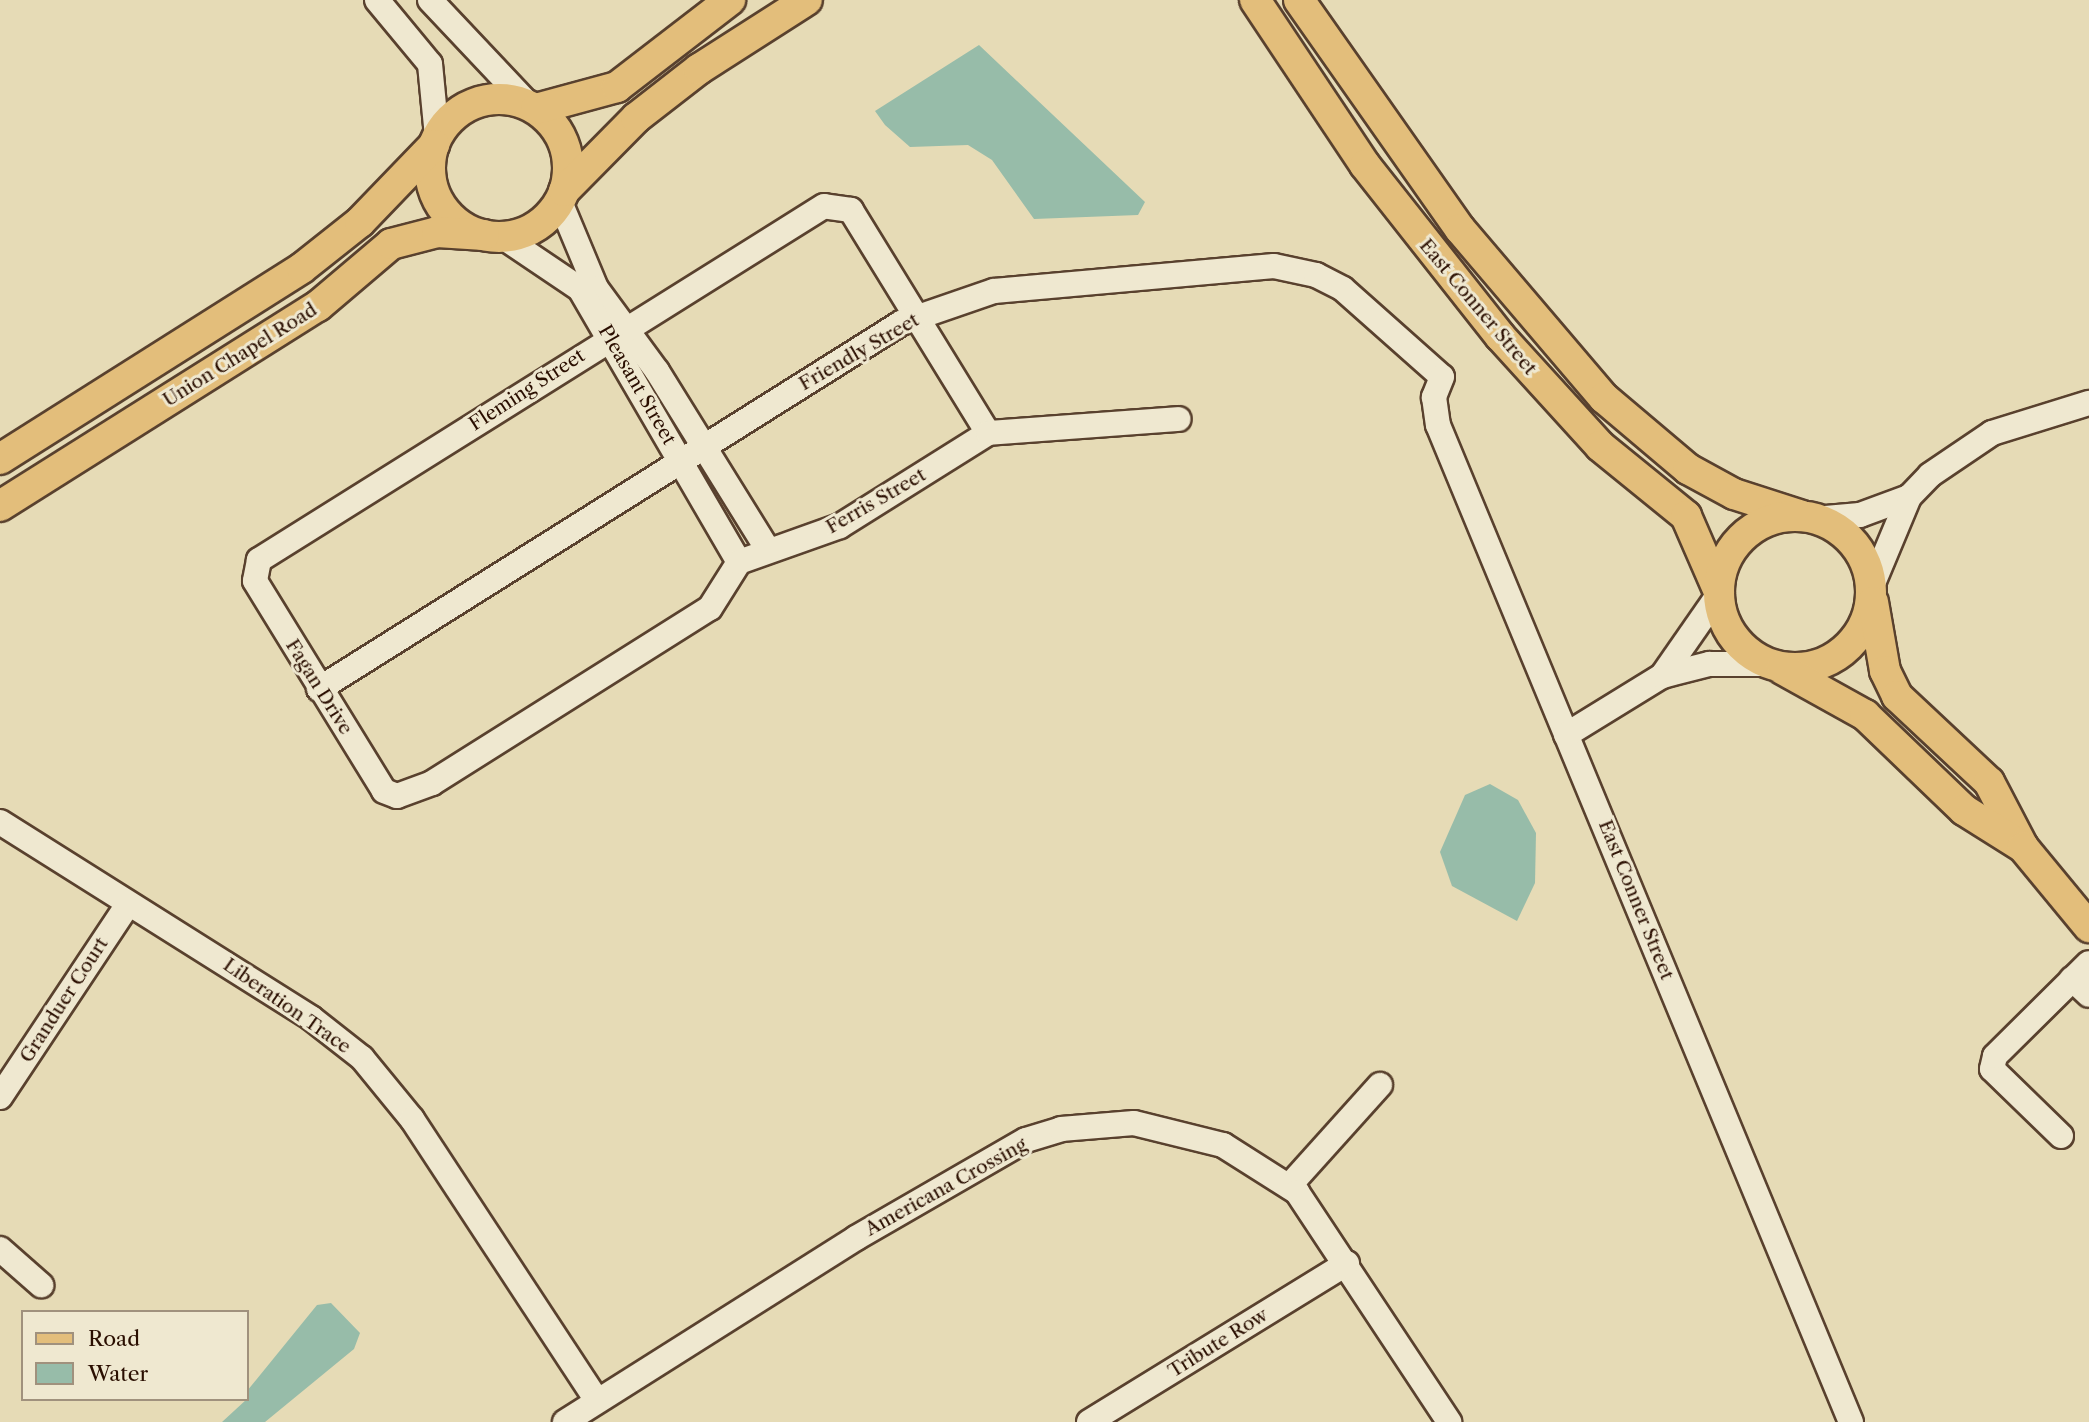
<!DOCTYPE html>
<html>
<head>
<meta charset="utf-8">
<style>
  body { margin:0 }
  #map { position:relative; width:2089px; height:1422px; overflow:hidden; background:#e6dbb6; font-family:"Libre Caslon Text",serif }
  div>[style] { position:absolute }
  .water>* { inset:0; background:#97bca9 }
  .roads { filter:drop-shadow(2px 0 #59412e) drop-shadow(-2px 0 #59412e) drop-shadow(0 2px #59412e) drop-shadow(0 -2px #59412e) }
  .minor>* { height:24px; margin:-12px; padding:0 12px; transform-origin:12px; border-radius:12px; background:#efe8d0 }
  .major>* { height:30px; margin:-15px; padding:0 15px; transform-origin:15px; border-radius:15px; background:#e3be7b }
  .major>.ring { margin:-15px; padding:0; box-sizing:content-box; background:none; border:30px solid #e3be7b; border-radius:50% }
  span { translate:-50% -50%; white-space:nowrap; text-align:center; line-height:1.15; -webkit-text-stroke:6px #efe8d0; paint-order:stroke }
  .street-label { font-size:19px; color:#2a0e00 }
  .legend { position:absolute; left:21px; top:1310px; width:228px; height:91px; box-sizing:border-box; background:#efe8d0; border:2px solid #a0917d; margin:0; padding:9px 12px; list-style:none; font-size:21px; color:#2a0e00 }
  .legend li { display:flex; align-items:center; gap:14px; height:35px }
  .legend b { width:35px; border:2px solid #a0917d }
</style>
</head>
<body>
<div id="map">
  <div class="water">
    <div style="clip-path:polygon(979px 45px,1145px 202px,1138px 215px,1034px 219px,992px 160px,968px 145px,910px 147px,885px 125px,875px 111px)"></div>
    <div style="clip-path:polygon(1490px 784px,1518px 800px,1536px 833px,1535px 883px,1517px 921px,1452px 886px,1440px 852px,1465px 795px)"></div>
    <div style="clip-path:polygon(331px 1303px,360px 1333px,354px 1349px,265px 1422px,222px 1422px,247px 1399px,247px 1391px,317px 1305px)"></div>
  </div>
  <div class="roads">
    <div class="minor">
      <div style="left:377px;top:0;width:83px;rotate:50.4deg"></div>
      <div style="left:430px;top:64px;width:73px;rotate:84.5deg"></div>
      <div style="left:430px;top:0;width:144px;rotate:46.7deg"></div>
      <div style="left:560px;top:202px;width:93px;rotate:67.3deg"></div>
      <div style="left:596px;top:288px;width:103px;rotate:53.7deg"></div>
      <div style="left:657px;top:371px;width:207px;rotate:58.2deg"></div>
      <div style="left:503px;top:237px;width:93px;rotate:34deg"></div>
      <div style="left:580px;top:289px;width:316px;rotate:59.8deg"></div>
      <div style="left:988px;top:433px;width:262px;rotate:-121.6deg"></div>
      <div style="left:851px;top:210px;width:27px;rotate:-172deg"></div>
      <div style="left:824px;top:206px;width:667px;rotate:147.93deg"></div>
      <div style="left:259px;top:560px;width:21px;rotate:101deg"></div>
      <div style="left:255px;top:581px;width:246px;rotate:58.4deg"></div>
      <div style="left:384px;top:791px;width:14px;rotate:21deg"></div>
      <div style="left:397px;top:796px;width:37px;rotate:-20deg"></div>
      <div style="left:432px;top:783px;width:328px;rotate:-32.2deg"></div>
      <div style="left:710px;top:608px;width:54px;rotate:-57.8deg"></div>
      <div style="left:739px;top:562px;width:107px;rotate:-19.6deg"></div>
      <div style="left:840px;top:526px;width:175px;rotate:-32.1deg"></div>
      <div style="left:988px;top:433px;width:191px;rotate:-4.2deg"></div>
      <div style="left:1814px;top:519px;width:46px;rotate:-5deg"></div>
      <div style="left:1860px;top:515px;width:52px;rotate:-20.2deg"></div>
      <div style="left:1871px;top:588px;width:99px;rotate:-67.3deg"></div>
      <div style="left:1909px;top:497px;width:30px;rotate:-46deg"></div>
      <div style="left:1930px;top:475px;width:75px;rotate:-34.1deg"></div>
      <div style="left:1992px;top:433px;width:102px;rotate:-17.2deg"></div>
      <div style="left:1662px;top:676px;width:100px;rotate:-55.2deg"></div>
      <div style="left:319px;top:689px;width:688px;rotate:-32.16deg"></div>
      <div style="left:901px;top:323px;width:98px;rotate:-19deg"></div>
      <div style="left:994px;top:291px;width:281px;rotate:-5.1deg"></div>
      <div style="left:1274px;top:266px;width:43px;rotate:12.1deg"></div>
      <div style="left:1316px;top:275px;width:30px;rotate:27deg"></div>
      <div style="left:1343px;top:289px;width:132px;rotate:41.6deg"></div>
      <div style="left:1442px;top:377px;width:22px;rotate:112deg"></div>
      <div style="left:1434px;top:397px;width:28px;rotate:82deg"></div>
      <div style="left:1438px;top:425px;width:1079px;rotate:67.5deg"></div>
      <div style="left:1566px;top:735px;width:113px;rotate:-31.6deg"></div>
      <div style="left:1662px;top:676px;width:49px;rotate:-14.3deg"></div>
      <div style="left:1709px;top:664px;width:59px"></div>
      <div style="left:0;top:822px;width:368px;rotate:32.2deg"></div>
      <div style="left:311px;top:1018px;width:65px;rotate:38.1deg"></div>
      <div style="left:362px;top:1058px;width:79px;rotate:50.7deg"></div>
      <div style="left:412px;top:1119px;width:337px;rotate:56.7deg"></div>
      <div style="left:2072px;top:979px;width:23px;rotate:43deg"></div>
      <div style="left:0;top:1097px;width:232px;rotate:-56.4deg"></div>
      <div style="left:2061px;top:1136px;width:96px;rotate:-135.8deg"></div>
      <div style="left:1992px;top:1069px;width:13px;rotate:-77deg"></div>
      <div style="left:1995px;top:1056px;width:132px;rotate:-44.7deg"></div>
      <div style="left:1289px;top:1186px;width:136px;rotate:-48deg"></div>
      <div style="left:0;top:1249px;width:55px;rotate:41.3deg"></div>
      <div style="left:565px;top:1422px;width:344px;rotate:-32.3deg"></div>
      <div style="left:856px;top:1238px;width:196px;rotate:-30deg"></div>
      <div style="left:1026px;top:1140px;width:37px;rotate:-17deg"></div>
      <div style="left:1061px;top:1129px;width:73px;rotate:-4.7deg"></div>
      <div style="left:1134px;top:1123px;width:92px;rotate:13.9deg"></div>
      <div style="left:1223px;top:1145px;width:88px;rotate:32.4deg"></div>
      <div style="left:1297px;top:1192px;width:276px;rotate:56.5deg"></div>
      <div style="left:1089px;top:1422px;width:303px;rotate:-31.6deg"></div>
    </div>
    <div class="major">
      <div style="left:1255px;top:0;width:198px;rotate:56.3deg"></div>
      <div style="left:1365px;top:165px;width:218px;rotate:51.7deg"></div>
      <div style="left:1500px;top:336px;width:149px;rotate:47.7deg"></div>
      <div style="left:1600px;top:446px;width:111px;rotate:39.1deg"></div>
      <div style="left:1686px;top:516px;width:83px;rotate:66.5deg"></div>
      <div style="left:1299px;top:0;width:280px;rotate:54.9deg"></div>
      <div style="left:1460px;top:229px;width:222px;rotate:49.6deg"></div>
      <div style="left:1604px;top:398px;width:110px;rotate:40.2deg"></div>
      <div style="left:1688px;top:469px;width:52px;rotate:28.5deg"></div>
      <div style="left:1734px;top:494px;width:71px;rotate:17.9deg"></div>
      <div class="ring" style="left:430px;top:99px;width:108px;height:108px"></div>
      <div style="left:536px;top:109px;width:84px;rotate:-15.2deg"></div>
      <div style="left:617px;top:87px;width:143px;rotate:-37.6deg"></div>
      <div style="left:564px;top:191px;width:103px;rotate:-45.4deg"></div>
      <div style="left:636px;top:118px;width:80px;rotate:-37.9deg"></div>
      <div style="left:699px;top:69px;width:128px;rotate:-32.6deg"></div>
      <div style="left:0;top:459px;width:357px;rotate:-32.3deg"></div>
      <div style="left:302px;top:268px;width:74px;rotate:-38.4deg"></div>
      <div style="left:360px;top:222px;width:107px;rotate:-46.1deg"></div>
      <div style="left:0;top:506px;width:376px;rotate:-32.2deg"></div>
      <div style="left:318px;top:306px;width:96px;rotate:-40.3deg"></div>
      <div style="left:391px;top:244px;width:48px;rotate:-14.6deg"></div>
      <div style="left:437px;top:232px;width:47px;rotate:3.7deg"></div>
      <div class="ring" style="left:1719px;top:516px;width:122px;height:122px"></div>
      <div style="left:1873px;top:602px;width:70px;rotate:80.1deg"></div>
      <div style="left:1885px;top:671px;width:28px;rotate:64deg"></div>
      <div style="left:1897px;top:696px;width:126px;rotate:43.1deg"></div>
      <div style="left:1989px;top:782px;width:73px;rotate:62.4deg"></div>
      <div style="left:1782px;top:669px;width:95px;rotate:29deg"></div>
      <div style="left:1865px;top:715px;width:137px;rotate:43.8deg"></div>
      <div style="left:1964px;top:810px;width:70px;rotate:32.1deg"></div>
      <div style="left:2023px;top:847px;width:104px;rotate:50.5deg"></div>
    </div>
  </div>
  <div class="street-label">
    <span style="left:1478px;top:307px;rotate:50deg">East Conner Street</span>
    <span style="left:859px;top:352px;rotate:-30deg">Friendly Street</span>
    <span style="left:240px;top:355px;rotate:-32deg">Union Chapel Road</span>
    <span style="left:637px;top:385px;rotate:60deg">Pleasant Street</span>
    <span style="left:527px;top:390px;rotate:-33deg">Fleming Street</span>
    <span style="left:876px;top:501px;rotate:-30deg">Ferris Street</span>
    <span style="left:319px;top:687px;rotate:58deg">Fagan Drive</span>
    <span style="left:1636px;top:900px;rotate:68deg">East Conner Street</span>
    <span style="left:64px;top:1000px;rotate:-57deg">Granduer Court</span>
    <span style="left:287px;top:1006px;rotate:35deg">Liberation Trace</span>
    <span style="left:946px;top:1187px;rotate:-29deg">Americana Crossing</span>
    <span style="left:1218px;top:1343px;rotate:-32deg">Tribute Row</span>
  </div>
  <ul class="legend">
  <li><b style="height:9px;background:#e3be7b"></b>Road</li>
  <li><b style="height:19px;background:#97bca9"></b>Water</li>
  </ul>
</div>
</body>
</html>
